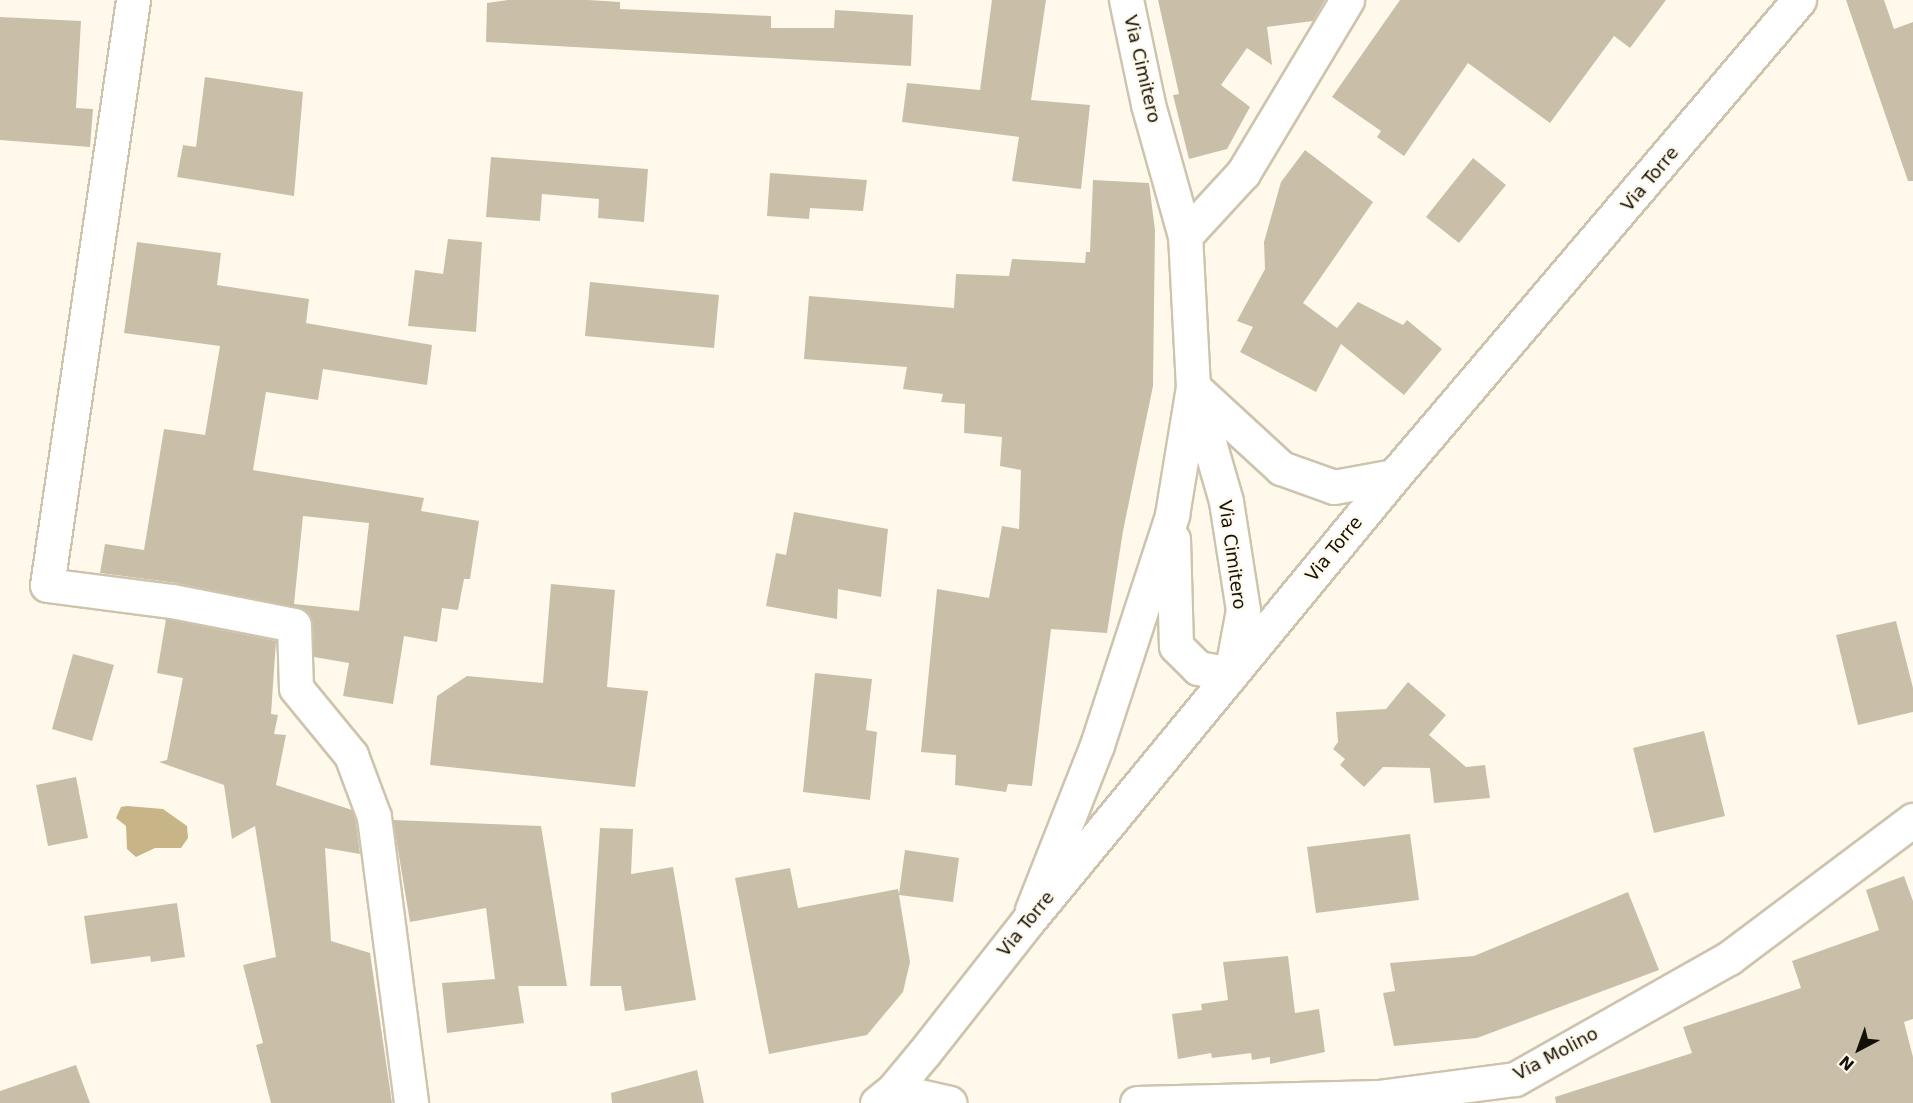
<!DOCTYPE html>
<html>
<head>
<meta charset="utf-8">
<style>
  body { margin:0 }
  #map { position:relative; width:1913px; height:1103px; overflow:hidden; background:#fff9eb; font-family:"DejaVu Sans",sans-serif }
  div>[style] { position:absolute }
  .water>* { inset:0; background:#c7b587 }
  .building>* { inset:0; background:#c9bfa8 }
  .roads { filter:drop-shadow(2px 0 #cec4ad) drop-shadow(-2px 0 #cec4ad) drop-shadow(0 2px #cec4ad) drop-shadow(0 -2px #cec4ad) }
  .minor>* { height:33px; margin:-16.5px; padding:0 16.5px; transform-origin:16.5px; border-radius:16.5px; background:#fff }
  .secondary>* { height:33px; margin:-16.5px; padding:0 16.5px; transform-origin:16.5px; border-radius:16.5px; background:#fff }
  span { translate:-50% -50%; white-space:nowrap; text-align:center; line-height:1.15; -webkit-text-stroke:4.5px #fff9eb; paint-order:stroke }
  .street-label { font-size:18px; color:#131008 }
  .north { position:absolute; left:1829px; top:1019px; width:60px; height:60px; -webkit-text-stroke:4px #fff9eb; paint-order:stroke; rotate:221deg; font-size:16px; font-weight:700; line-height:24px; text-align:center; color:#131008 }
  .north::after { content:''; display:block; margin:auto; width:21px; height:27px; background:#131008; clip-path:polygon(50% 0,100% 100%,50% 72%,0 100%) }
</style>
</head>
<body>
<div id="map">
  <div class="water">
    <div style="clip-path:polygon(127px 806px,163px 809px,187px 826px,188px 838px,181px 848px,155px 848px,136px 857px,127px 849px,126px 826px,116px 818px,121px 807px)"></div>
  </div>
  <div class="building">
    <div style="clip-path:polygon(508px 0,588px 0,620px 2px,620px 9px,771px 16px,771px 28px,834px 28px,835px 10px,913px 15px,911px 66px,486px 42px,487px 3px)"></div>
    <div style="clip-path:polygon(992px 0,1046px 0,1031px 100px,1090px 105px,1081px 189px,1012px 181px,1019px 137px,902px 122px,907px 83px,980px 90px)"></div>
    <div style="clip-path:polygon(1158px 0,1325px 0,1313px 21px,1267px 27px,1272px 65px,1247px 48px,1221px 85px,1250px 107px,1227px 149px,1189px 159px,1173px 95px,1179px 94px)"></div>
    <div style="clip-path:polygon(1400px 0,1666px 0,1630px 48px,1614px 36px,1550px 123px,1468px 63px,1404px 156px,1377px 137px,1381px 131px,1332px 97px)"></div>
    <div style="clip-path:polygon(1846px 0,1884px 0,1894px 29px,1913px 22px,1913px 181px,1908px 181px)"></div>
    <div style="clip-path:polygon(0 17px,81px 21px,76px 108px,93px 109px,90px 147px,0 140px)"></div>
    <div style="clip-path:polygon(205px 77px,303px 92px,294px 196px,177px 177px,183px 145px,196px 147px)"></div>
    <div style="clip-path:polygon(1305px 150px,1373px 202px,1303px 303px,1337px 328px,1358px 302px,1403px 325px,1407px 320px,1442px 349px,1404px 395px,1341px 344px,1316px 392px,1240px 352px,1253px 327px,1237px 321px,1265px 269px,1264px 242px,1281px 182px)"></div>
    <div style="clip-path:polygon(491px 157px,648px 169px,644px 222px,598px 218px,599px 199px,542px 194px,540px 221px,486px 217px)"></div>
    <div style="clip-path:polygon(1473px 158px,1506px 185px,1459px 243px,1426px 217px)"></div>
    <div style="clip-path:polygon(770px 173px,867px 180px,863px 211px,810px 208px,809px 219px,767px 216px)"></div>
    <div style="clip-path:polygon(1093px 180px,1149px 183px,1155px 230px,1153px 386px,1123px 531px,1107px 633px,1051px 629px,1032px 786px,1008px 784px,1006px 792px,955px 785px,956px 755px,921px 752px,937px 589px,989px 598px,1002px 526px,1019px 529px,1021px 470px,1000px 466px,1002px 437px,964px 433px,965px 404px,941px 402px,943px 394px,903px 389px,907px 367px,804px 359px,809px 296px,954px 308px,956px 274px,1009px 276px,1012px 259px,1085px 263px,1086px 252px,1090px 252px)"></div>
    <div style="clip-path:polygon(448px 239px,482px 242px,476px 332px,408px 326px,415px 270px,443px 274px)"></div>
    <div style="clip-path:polygon(evenodd,137px 242px,221px 253px,217px 285px,309px 299px,306px 323px,432px 345px,427px 385px,323px 369px,318px 400px,266px 392px,253px 470px,424px 498px,421px 511px,479px 521px,470px 579px,464px 579px,458px 610px,442px 608px,437px 642px,404px 636px,393px 704px,343px 696px,349px 663px,314px 657px,313px 624px,305px 610px,176px 583px,100px 573px,105px 544px,144px 550px,164px 429px,205px 435px,220px 346px,124px 333px,137px 242px,303px 516px,369px 523px,359px 611px,294px 604px,303px 516px)"></div>
    <div style="clip-path:polygon(590px 282px,719px 295px,714px 348px,585px 336px)"></div>
    <div style="clip-path:polygon(794px 512px,888px 529px,881px 597px,838px 589px,837px 619px,766px 606px,776px 553px,786px 555px)"></div>
    <div style="clip-path:polygon(551px 584px,615px 590px,607px 687px,648px 691px,635px 787px,430px 765px,437px 696px,467px 676px,543px 683px)"></div>
    <div style="clip-path:polygon(166px 619px,276px 641px,271px 714px,278px 715px,274px 734px,286px 735px,276px 785px,352px 810px,356px 822px,360px 854px,325px 848px,331px 941px,370px 953px,392px 1103px,271px 1103px,256px 1045px,263px 1043px,243px 965px,276px 957px,255px 826px,232px 839px,224px 785px,159px 762px,167px 760px,183px 678px,157px 673px)"></div>
    <div style="clip-path:polygon(1896px 621px,1913px 688px,1913px 712px,1858px 725px,1836px 635px)"></div>
    <div style="clip-path:polygon(73px 654px,114px 665px,92px 741px,52px 729px)"></div>
    <div style="clip-path:polygon(815px 673px,872px 679px,866px 730px,877px 732px,870px 800px,803px 792px)"></div>
    <div style="clip-path:polygon(1408px 682px,1446px 715px,1429px 735px,1466px 767px,1485px 765px,1490px 798px,1434px 803px,1430px 768px,1383px 767px,1364px 787px,1340px 765px,1345px 759px,1333px 749px,1338px 742px,1336px 712px,1386px 709px)"></div>
    <div style="clip-path:polygon(1704px 731px,1725px 816px,1654px 833px,1633px 748px)"></div>
    <div style="clip-path:polygon(76px 777px,88px 838px,48px 846px,36px 785px)"></div>
    <div style="clip-path:polygon(393px 820px,541px 826px,567px 986px,518px 986px,524px 1023px,447px 1033px,442px 983px,495px 979px,486px 908px,410px 922px)"></div>
    <div style="clip-path:polygon(600px 828px,633px 829px,631px 874px,673px 867px,696px 1000px,625px 1011px,621px 986px,590px 986px)"></div>
    <div style="clip-path:polygon(1410px 834px,1419px 900px,1316px 913px,1307px 847px)"></div>
    <div style="clip-path:polygon(905px 850px,959px 858px,953px 902px,899px 895px,910px 962px,903px 992px,867px 1035px,769px 1054px,735px 878px,790px 868px,798px 908px,898px 889px,899px 894px)"></div>
    <div style="clip-path:polygon(1904px 876px,1913px 901px,1913px 1019px,1904px 1022px,1913px 1057px,1913px 1103px,1556px 1103px,1555px 1097px,1692px 1053px,1683px 1027px,1801px 988px,1792px 961px,1879px 930px,1866px 890px)"></div>
    <div style="clip-path:polygon(1628px 892px,1659px 970px,1477px 1038px,1394px 1046px,1383px 993px,1395px 991px,1390px 963px,1474px 956px)"></div>
    <div style="clip-path:polygon(177px 903px,185px 957px,151px 962px,150px 956px,91px 964px,84px 916px)"></div>
    <div style="clip-path:polygon(1288px 956px,1295px 1013px,1319px 1009px,1325px 1052px,1270px 1064px,1270px 1057px,1252px 1060px,1251px 1053px,1212px 1058px,1211px 1053px,1178px 1059px,1172px 1014px,1202px 1010px,1201px 1004px,1228px 1000px,1223px 962px)"></div>
    <div style="clip-path:polygon(76px 1065px,90px 1103px,0 1103px,0 1091px)"></div>
    <div style="clip-path:polygon(697px 1070px,704px 1103px,612px 1103px,611px 1093px)"></div>
  </div>
  <div class="roads">
    <div class="minor">
      <div style="left:133px;top:0;width:591px;rotate:98.36deg"></div>
      <div style="left:47px;top:585px;width:126px;rotate:7.3deg"></div>
      <div style="left:172px;top:601px;width:124px;rotate:11.1deg"></div>
      <div style="left:294px;top:625px;width:63px;rotate:88.2deg"></div>
      <div style="left:296px;top:688px;width:87px;rotate:50.6deg"></div>
      <div style="left:351px;top:755px;width:66px;rotate:69.6deg"></div>
      <div style="left:374px;top:817px;width:288px;rotate:82.6deg"></div>
      <div style="left:1185px;top:236px;width:86px;rotate:-47.4deg"></div>
      <div style="left:1243px;top:173px;width:202px;rotate:-59deg"></div>
      <div style="left:1193px;top:387px;width:120px;rotate:42.6deg"></div>
      <div style="left:1281px;top:468px;width:56px;rotate:19.7deg"></div>
      <div style="left:1334px;top:487px;width:61px;rotate:-10.4deg"></div>
      <div style="left:1173px;top:539px;width:107px;rotate:88.4deg"></div>
      <div style="left:1176px;top:646px;width:31px;rotate:45deg"></div>
      <div style="left:1198px;top:668px;width:34px;rotate:10deg"></div>
      <div style="left:1231px;top:674px;width:65px;rotate:-79.4deg"></div>
      <div style="left:1243px;top:610px;width:110px;rotate:-98.9deg"></div>
      <div style="left:1226px;top:501px;width:108px;rotate:-106.1deg"></div>
      <div style="left:1032px;top:910px;width:177px;rotate:-68.5deg"></div>
      <div style="left:1097px;top:745px;width:242px;rotate:-71.9deg"></div>
      <div style="left:1172px;top:515px;width:130px;rotate:-80.7deg"></div>
      <div style="left:1193px;top:387px;width:151px;rotate:-93deg"></div>
      <div style="left:1185px;top:236px;width:137px;rotate:-105.7deg"></div>
      <div style="left:1148px;top:104px;width:106px;rotate:-101.9deg"></div>
      <div style="left:893px;top:1090px;width:58px;rotate:12.8deg"></div>
      <div style="left:1137px;top:1103px;width:241px;rotate:-1.4deg"></div>
      <div style="left:1378px;top:1097px;width:138px;rotate:-7.5deg"></div>
      <div style="left:1515px;top:1079px;width:246px;rotate:-29.5deg"></div>
      <div style="left:1729px;top:958px;width:230px;rotate:-36.9deg"></div>
    </div>
    <div class="secondary">
      <div style="left:877px;top:1103px;width:21px;rotate:-39deg"></div>
      <div style="left:893px;top:1090px;width:48px;rotate:-50deg"></div>
      <div style="left:924px;top:1053px;width:168px;rotate:-51.8deg"></div>
      <div style="left:1028px;top:921px;width:576px;rotate:-50.56deg"></div>
      <div style="left:1394px;top:476px;width:625px;rotate:-49.61deg"></div>
    </div>
  </div>
  <div class="street-label">
    <span style="left:1142px;top:69px;rotate:77deg">Via Cimitero</span>
    <span style="left:1650px;top:179px;rotate:-50deg">Via Torre</span>
    <span style="left:1334px;top:549px;rotate:-51deg">Via Torre</span>
    <span style="left:1232px;top:555px;rotate:82deg">Via Cimitero</span>
    <span style="left:1026px;top:924px;rotate:-51deg">Via Torre</span>
    <span style="left:1556px;top:1054px;rotate:-28deg">Via Molino</span>
  </div>
  <div class="north">N</div>
</div>
</body>
</html>
